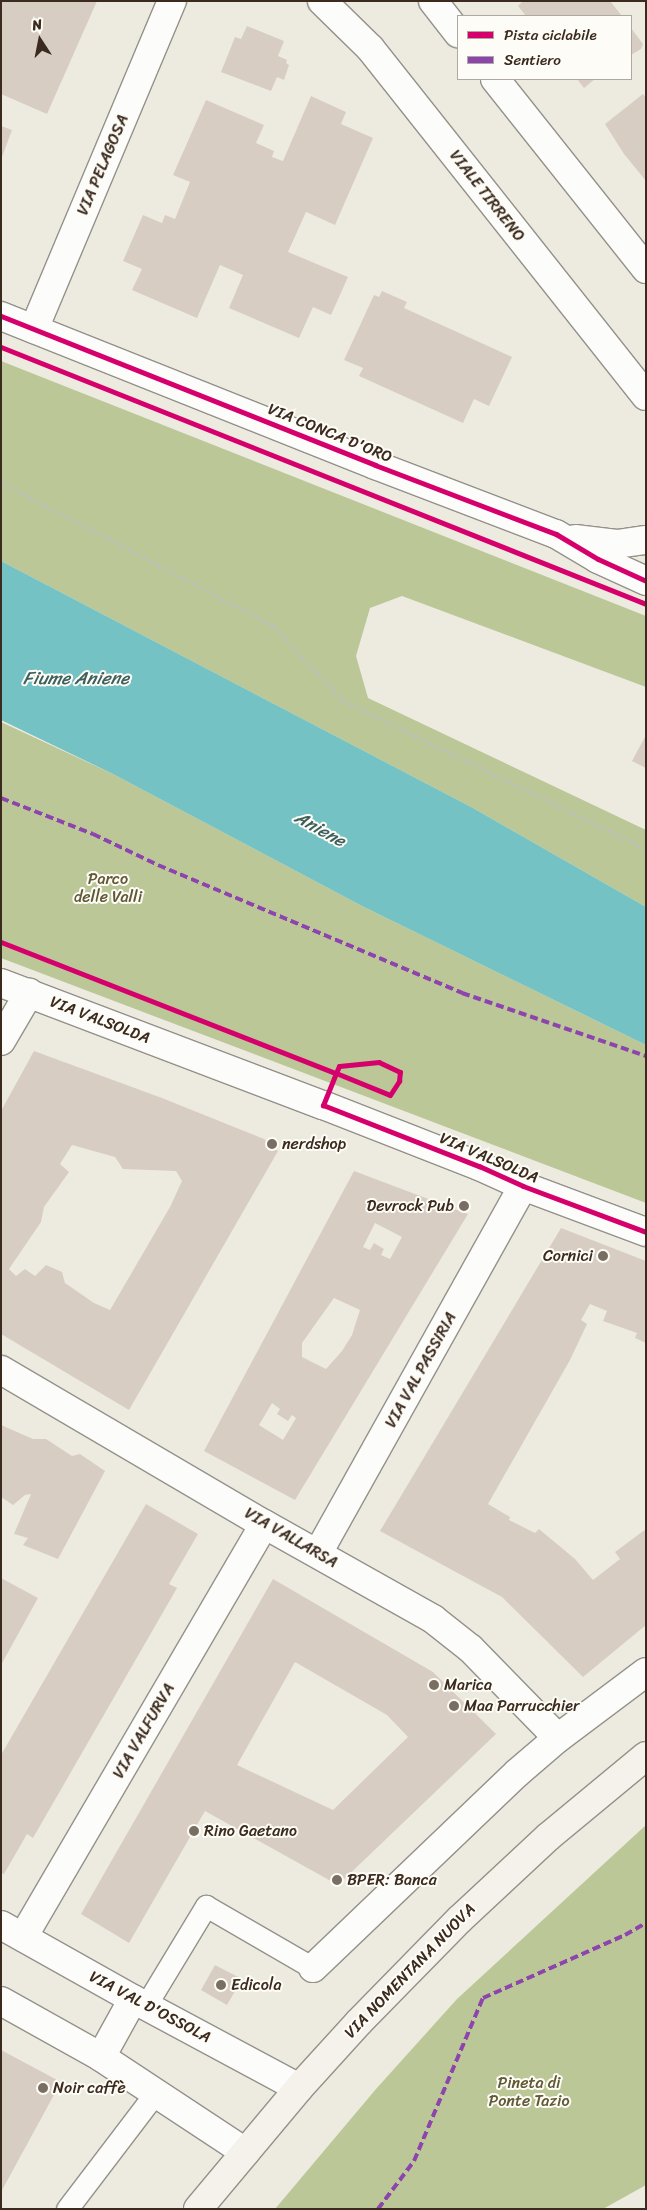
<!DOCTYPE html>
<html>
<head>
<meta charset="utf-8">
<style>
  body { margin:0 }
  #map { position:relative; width:647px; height:2210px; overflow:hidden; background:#edebe0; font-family:Sriracha,sans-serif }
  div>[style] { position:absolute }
  .forest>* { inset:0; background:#bbc797 }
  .water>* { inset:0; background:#74c2c4 }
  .building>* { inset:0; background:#d8cdc3 }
  .path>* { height:3px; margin-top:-1.5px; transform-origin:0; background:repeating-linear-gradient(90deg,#bfbebb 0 4px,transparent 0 8px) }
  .roads { filter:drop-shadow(1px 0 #95918a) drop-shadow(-1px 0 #95918a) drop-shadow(0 1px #95918a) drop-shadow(0 -1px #95918a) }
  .service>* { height:21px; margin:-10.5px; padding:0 10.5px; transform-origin:10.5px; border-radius:10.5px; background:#fcfcfa }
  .minor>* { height:28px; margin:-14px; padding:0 14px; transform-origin:14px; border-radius:14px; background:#fcfcfa }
  .tertiary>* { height:28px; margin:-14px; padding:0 14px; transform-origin:14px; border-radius:14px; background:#fcfcfa }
  .secondary>* { height:28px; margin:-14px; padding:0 14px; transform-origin:14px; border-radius:14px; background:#f5f2ec }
  .quiet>* { height:4px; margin-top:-2px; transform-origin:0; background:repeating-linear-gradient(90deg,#8e44ad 0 8px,transparent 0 12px) }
  .cycleway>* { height:5px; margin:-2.5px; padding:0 2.5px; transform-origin:2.5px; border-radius:2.5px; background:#d6006c }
  .dots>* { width:14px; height:14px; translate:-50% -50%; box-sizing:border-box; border:2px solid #fdfcf7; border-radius:50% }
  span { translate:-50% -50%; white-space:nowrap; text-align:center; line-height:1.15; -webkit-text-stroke:4px #fdfcf7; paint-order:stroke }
  .street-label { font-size:16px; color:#3b2a1e }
  .park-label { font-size:16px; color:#615834 }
  .poi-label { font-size:16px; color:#3b2a1e }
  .left { translate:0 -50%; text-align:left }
  .right { translate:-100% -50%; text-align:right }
  .water-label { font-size:18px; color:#3d605c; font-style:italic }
  .frame { position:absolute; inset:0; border:2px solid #3b2a1e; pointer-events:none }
  .legend { position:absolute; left:457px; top:15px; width:175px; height:65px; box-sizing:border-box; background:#fdfcf7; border:1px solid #afa8a0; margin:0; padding:6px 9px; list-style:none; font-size:15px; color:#3b2a1e }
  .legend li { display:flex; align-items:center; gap:10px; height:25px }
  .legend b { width:25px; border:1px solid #afa8a0 }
  .north { position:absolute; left:15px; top:15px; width:50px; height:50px; -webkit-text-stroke:4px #fdfcf7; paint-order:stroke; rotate:349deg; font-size:14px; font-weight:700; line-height:20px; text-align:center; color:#3b2a1e }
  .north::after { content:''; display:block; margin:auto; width:18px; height:22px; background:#3b2a1e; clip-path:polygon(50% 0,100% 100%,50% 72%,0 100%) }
</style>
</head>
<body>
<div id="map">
  <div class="forest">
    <div style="clip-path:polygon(1px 361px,646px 616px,646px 687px,402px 596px,370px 608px,356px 656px,368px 698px,646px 830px,646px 907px,473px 808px,1px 561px)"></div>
    <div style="clip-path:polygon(1px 722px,113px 774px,362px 906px,646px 1045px,646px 1203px,1px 958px)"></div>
    <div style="clip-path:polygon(646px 1825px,646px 2185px,603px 2209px,275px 2209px,376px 2089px,457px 1999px)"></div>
  </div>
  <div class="water">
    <div style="clip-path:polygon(1px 561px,473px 808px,646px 907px,646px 1045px,362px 906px,113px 774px,1px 720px)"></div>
  </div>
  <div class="building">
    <div style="clip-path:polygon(1px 1px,97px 1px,47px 114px,1px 94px)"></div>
    <div style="clip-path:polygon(523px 1px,610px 1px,622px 16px,526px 16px,518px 6px)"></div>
    <div style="clip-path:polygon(247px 26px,284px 41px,278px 56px,287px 60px,286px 63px,289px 65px,284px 80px,277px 77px,271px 91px,221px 72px,235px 37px,241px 39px)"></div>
    <div style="clip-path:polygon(631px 28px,643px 44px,641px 49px,631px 55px)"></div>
    <div style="clip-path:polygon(577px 79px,595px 79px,584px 88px)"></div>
    <div style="clip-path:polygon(643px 94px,646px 98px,646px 181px,624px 154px,605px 124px)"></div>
    <div style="clip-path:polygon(311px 96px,346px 112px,341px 124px,373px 138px,335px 225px,306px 212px,288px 252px,348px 277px,331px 315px,313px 307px,299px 338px,229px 308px,243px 275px,220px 265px,197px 318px,132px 290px,142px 269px,123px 261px,143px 215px,162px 223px,165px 215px,175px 219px,190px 182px,173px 175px,206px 100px,264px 125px,256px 143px,274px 151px,272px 157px,283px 161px)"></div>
    <div style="clip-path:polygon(1px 126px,12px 130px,2px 157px,1px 157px)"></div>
    <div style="clip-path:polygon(382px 291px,407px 302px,404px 308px,512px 357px,489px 406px,474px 399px,463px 423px,359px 376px,363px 368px,344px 360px,374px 295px,379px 297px)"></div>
    <div style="clip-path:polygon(646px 735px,646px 768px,632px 761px)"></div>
    <div style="clip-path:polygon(evenodd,34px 1051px,162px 1098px,264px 1139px,278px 1151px,129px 1410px,1px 1334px,1px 1111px,34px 1051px,72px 1145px,115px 1157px,123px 1169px,176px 1171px,182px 1181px,170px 1207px,110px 1310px,94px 1303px,65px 1283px,62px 1272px,46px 1265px,35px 1276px,25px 1269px,16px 1276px,9px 1269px,41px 1222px,44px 1207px,69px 1172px,60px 1164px,72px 1145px)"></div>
    <div style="clip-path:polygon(evenodd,354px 1171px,468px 1214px,295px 1500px,204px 1451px,354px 1171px,375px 1223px,402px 1237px,390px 1259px,381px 1255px,384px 1249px,374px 1243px,370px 1250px,363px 1247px,375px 1223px,354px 1171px,334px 1298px,360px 1310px,352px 1335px,342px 1351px,326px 1369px,302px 1357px,302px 1343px,334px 1298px,354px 1171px,272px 1403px,280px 1409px,277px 1414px,288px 1421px,292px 1415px,296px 1418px,283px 1440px,259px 1425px,272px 1403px)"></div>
    <div style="clip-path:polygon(561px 1228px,646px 1261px,646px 1343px,635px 1338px,637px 1333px,603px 1321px,607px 1311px,590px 1304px,581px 1320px,587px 1324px,570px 1360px,488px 1504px,510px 1517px,509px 1520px,535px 1533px,539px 1529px,575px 1559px,593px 1580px,620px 1559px,615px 1552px,646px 1529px,646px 1625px,583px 1677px,502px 1597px,380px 1531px)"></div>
    <div style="clip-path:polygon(1px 1425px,33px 1439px,46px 1439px,72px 1456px,80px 1454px,105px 1471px,58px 1559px,23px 1545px,28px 1538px,14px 1534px,31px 1494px,25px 1495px,13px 1505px,1px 1497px)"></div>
    <div style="clip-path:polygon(146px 1504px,198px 1534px,169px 1584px,177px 1588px,33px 1838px,27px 1834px,4px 1874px,1px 1873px,1px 1755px)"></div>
    <div style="clip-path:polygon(1px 1578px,38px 1598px,1px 1665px)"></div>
    <div style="clip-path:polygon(evenodd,273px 1579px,433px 1672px,496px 1734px,338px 1885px,205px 1811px,129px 1943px,81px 1914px,273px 1579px,295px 1662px,387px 1715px,408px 1737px,333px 1810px,237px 1765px,295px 1662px)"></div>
    <div style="clip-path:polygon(215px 1965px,242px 1979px,227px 2005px,201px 1990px)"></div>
    <div style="clip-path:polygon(1px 2050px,61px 2082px,1px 2192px)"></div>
  </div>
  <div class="path">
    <div style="left:1px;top:482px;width:309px;rotate:27.8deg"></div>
    <div style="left:274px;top:626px;width:100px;rotate:47.4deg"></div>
    <div style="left:342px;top:700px;width:339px;rotate:26.1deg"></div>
  </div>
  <div class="roads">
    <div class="service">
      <div style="left:146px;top:2005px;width:116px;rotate:-58.8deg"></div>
      <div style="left:206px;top:1906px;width:124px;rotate:30.1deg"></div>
      <div style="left:67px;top:2209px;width:147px;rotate:-52.7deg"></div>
    </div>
    <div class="minor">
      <div style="left:34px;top:329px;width:356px;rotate:-67.2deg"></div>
      <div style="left:1px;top:983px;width:344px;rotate:20.8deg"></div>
      <div style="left:323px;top:1105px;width:168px;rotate:21.4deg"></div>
      <div style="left:479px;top:1166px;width:48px;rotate:24.4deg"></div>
      <div style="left:523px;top:1186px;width:131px;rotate:20.5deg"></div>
      <div style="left:1px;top:1041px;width:56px;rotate:-59.7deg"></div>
      <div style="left:1px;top:1370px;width:305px;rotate:30.4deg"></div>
      <div style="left:264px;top:1524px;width:194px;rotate:29.3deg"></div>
      <div style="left:433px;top:1619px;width:48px;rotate:38.3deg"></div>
      <div style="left:471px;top:1649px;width:124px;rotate:45.7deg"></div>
      <div style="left:318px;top:1553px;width:420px;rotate:-60.8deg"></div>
      <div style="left:1px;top:1925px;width:151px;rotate:29.3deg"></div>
      <div style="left:133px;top:1999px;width:188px;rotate:28.2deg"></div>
      <div style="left:23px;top:1937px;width:478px;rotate:-59.7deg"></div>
      <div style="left:313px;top:1968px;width:282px;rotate:-43.7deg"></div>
      <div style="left:517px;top:1773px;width:54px;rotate:-40.5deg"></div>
      <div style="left:558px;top:1738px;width:110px;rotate:-36.9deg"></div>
      <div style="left:1px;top:2001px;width:115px;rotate:29.2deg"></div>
      <div style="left:101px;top:2057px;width:173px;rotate:33.4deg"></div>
      <div style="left:101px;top:2057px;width:66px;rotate:-61.1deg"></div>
    </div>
    <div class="tertiary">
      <div style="left:322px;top:1px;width:67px;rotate:44.4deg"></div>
      <div style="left:370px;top:48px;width:444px;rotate:51.6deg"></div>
      <div style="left:433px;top:1px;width:41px;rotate:52deg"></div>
      <div style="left:495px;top:79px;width:243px;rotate:51.5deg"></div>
      <div style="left:1px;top:316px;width:403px;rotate:21.7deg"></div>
      <div style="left:375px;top:465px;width:194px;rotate:20.9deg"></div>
      <div style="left:556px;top:534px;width:49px;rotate:30.8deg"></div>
      <div style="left:598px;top:559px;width:53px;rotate:24.6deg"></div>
      <div style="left:575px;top:539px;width:42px;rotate:6.8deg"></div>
      <div style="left:617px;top:544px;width:29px;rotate:-8deg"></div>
    </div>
    <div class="secondary">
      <div style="left:198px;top:2209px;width:158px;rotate:-50.1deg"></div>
      <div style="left:299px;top:2088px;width:89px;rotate:-47.7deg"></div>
      <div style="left:359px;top:2022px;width:144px;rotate:-45.6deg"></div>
      <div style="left:460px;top:1919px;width:120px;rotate:-43deg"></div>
      <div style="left:548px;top:1837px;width:127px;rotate:-39.6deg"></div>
    </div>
  </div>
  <div class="quiet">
    <div style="left:1px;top:798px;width:99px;rotate:21.4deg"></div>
    <div style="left:93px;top:834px;width:72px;rotate:25.5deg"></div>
    <div style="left:158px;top:865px;width:330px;rotate:22.8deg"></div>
    <div style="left:462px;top:993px;width:194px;rotate:18.9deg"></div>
    <div style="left:378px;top:2209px;width:60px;rotate:-53.1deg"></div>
    <div style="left:414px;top:2161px;width:177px;rotate:-67.1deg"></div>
    <div style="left:483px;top:1998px;width:155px;rotate:-23.9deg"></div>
    <div style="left:625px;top:1935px;width:24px;rotate:-30deg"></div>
  </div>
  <div class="cycleway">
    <div style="left:1px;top:316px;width:403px;rotate:21.7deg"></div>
    <div style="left:375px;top:465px;width:194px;rotate:20.9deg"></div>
    <div style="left:556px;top:534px;width:49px;rotate:30.8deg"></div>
    <div style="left:598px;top:559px;width:53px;rotate:24.6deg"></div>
    <div style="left:1px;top:347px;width:694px;rotate:21.72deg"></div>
    <div style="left:1px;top:942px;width:360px;rotate:21.4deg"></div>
    <div style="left:336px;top:1073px;width:58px;rotate:22.2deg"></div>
    <div style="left:390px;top:1095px;width:17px;rotate:-57deg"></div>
    <div style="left:399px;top:1081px;width:9px;rotate:-84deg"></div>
    <div style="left:400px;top:1072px;width:23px;rotate:-155deg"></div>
    <div style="left:379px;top:1062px;width:40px;rotate:174.3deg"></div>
    <div style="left:339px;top:1066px;width:8px;rotate:113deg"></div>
    <div style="left:336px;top:1073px;width:35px;rotate:112deg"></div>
    <div style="left:323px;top:1105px;width:168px;rotate:21.4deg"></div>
    <div style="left:479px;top:1166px;width:48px;rotate:24.4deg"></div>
    <div style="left:523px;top:1186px;width:131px;rotate:20.5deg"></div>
  </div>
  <div class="dots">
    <div style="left:272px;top:1144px;background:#796e62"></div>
    <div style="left:464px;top:1206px;background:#796e62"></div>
    <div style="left:603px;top:1256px;background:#796e62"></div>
    <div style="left:434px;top:1685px;background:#796e62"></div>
    <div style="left:454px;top:1706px;background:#796e62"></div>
    <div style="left:194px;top:1831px;background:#796e62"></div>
    <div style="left:337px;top:1880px;background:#796e62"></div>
    <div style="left:221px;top:1985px;background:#796e62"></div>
    <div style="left:43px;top:2088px;background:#796e62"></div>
  </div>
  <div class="street-label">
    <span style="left:103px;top:165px;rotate:-67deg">VIA PELAGOSA</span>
    <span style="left:487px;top:196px;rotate:52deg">VIALE TIRRENO</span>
    <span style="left:330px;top:433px;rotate:22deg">VIA CONCA D'ORO</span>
    <span style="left:100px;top:1020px;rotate:21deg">VIA VALSOLDA</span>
    <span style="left:489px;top:1158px;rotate:23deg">VIA VALSOLDA</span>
    <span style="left:421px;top:1370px;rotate:-61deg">VIA VAL PASSIRIA</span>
    <span style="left:291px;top:1538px;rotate:30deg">VIA VALLARSA</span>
    <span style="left:144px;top:1731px;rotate:-60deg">VIA VALFURVA</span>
    <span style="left:410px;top:1971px;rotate:-46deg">VIA NOMENTANA NUOVA</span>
    <span style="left:150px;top:2007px;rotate:28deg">VIA VAL D'OSSOLA</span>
  </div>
  <div class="park-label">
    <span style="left:108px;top:888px">Parco<br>delle Valli</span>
    <span style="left:529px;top:2092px">Pineta di<br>Ponte Tazio</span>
  </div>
  <div class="poi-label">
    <span class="left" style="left:282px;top:1144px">nerdshop</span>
    <span class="right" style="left:454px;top:1206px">Devrock Pub</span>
    <span class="right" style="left:593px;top:1256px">Cornici</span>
    <span class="left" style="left:444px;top:1685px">Marica</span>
    <span class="left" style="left:464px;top:1706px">Maa Parrucchier</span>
    <span class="left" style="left:204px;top:1831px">Rino Gaetano</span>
    <span class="left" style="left:347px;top:1880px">BPER: Banca</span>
    <span class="left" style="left:231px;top:1985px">Edicola</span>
    <span class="left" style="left:53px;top:2088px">Noir caffè</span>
  </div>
  <div class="water-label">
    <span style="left:76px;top:678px">Fiume Aniene</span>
    <span style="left:320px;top:829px;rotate:29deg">Aniene</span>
  </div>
  <div class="frame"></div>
  <ul class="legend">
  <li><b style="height:6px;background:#d6006c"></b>Pista ciclabile</li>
  <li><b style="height:6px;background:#8e44ad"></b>Sentiero</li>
  </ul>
  <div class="north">N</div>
</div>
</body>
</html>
